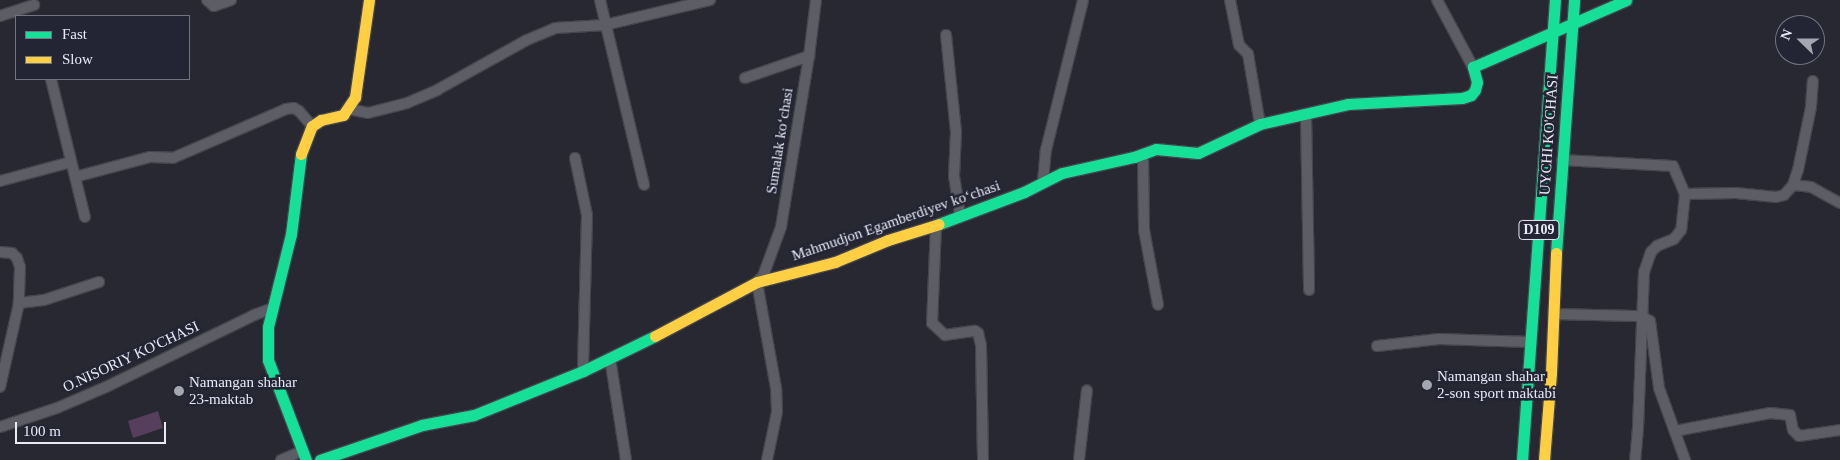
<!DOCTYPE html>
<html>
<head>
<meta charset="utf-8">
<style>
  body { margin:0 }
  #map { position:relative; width:1840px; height:460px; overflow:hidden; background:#272831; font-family:"Times New Roman",serif }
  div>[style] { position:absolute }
  .green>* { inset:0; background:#553f5d }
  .roads { filter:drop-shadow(1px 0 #44454d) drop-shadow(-1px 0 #44454d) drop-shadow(0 1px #44454d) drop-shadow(0 -1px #44454d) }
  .street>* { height:10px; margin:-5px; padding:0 5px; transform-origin:5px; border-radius:5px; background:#5d5e65 }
  .fast>* { height:11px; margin:-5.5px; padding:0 5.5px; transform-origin:5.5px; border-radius:5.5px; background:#16e098 }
  .slow>* { height:11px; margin:-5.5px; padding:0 5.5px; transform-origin:5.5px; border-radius:5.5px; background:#ffcf43 }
  .dots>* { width:14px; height:14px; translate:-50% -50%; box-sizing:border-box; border:2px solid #232535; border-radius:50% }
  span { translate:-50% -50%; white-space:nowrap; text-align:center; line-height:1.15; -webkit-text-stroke:5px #232535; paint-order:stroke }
  .shield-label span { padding:1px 4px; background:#232535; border:1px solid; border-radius:4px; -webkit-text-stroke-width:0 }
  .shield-label { font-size:14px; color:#e8eaf5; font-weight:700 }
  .street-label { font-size:15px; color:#e8eaf5 }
  .poi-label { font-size:15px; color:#e8eaf5 }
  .left { translate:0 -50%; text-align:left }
  .legend { position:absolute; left:15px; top:15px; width:175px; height:65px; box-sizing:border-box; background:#232535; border:1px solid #727482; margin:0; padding:6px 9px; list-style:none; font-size:15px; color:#e8eaf5 }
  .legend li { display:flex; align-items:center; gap:10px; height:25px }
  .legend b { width:25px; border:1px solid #727482 }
  .north { position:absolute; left:1775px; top:15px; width:50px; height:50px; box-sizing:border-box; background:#232535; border:1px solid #727482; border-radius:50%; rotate:292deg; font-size:14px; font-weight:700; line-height:20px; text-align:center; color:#e8eaf5 }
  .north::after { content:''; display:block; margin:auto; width:18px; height:22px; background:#a4a6b0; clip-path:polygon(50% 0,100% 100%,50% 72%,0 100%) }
  .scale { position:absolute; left:15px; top:422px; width:151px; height:22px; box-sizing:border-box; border:2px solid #e8eaf5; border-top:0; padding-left:6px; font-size:15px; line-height:18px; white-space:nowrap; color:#e8eaf5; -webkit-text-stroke:4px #232535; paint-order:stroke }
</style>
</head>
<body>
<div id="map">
  <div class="green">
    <div style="clip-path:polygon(158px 411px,163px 428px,133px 438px,128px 421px)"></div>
  </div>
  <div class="roads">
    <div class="street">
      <div style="left:207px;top:0;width:9px;rotate:41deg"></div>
      <div style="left:214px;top:6px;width:18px;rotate:-19deg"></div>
      <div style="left:600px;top:0;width:190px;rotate:76.6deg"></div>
      <div style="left:1230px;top:0;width:46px;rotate:78.7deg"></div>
      <div style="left:1239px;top:45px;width:13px;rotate:45deg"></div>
      <div style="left:1248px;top:54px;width:71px;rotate:80.3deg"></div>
      <div style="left:1437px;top:0;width:76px;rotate:61.8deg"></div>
      <div style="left:0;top:16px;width:36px;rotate:-18deg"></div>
      <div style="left:946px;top:35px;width:98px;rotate:84.1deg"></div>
      <div style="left:956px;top:132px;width:44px;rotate:92.6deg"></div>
      <div style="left:954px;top:176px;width:38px;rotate:81deg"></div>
      <div style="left:745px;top:78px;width:68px;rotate:-19deg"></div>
      <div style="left:51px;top:79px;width:142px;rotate:76.2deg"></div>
      <div style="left:349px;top:109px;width:19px;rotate:12deg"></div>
      <div style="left:368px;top:113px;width:40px;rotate:-14.4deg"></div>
      <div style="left:407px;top:103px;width:33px;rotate:-23deg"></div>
      <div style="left:437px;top:90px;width:103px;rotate:-29.1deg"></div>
      <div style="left:527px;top:40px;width:30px;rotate:-23deg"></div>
      <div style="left:555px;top:28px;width:50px;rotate:-3.4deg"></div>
      <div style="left:605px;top:25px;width:108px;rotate:-13.4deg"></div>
      <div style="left:1306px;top:114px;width:176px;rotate:89deg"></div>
      <div style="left:1143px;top:155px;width:75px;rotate:89.2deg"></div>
      <div style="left:1144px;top:230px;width:76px;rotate:79.4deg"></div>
      <div style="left:575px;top:158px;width:58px;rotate:78.1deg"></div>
      <div style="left:587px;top:215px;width:156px;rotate:91.5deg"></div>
      <div style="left:1562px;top:160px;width:111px;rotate:3.1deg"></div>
      <div style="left:1673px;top:166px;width:30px;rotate:67deg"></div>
      <div style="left:1685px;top:194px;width:36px;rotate:96deg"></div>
      <div style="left:1681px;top:230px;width:11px;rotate:128deg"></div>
      <div style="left:1674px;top:239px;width:18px;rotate:158deg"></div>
      <div style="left:1657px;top:246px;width:8px;rotate:135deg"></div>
      <div style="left:1651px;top:252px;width:21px;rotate:109deg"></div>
      <div style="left:1644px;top:272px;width:156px;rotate:92.2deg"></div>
      <div style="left:1638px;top:428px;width:32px;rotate:95deg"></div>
      <div style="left:75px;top:177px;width:78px;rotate:-14.9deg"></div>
      <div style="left:150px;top:157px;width:23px;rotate:2deg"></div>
      <div style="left:173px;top:158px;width:123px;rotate:-23.4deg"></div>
      <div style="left:286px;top:109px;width:8px;rotate:-7deg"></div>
      <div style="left:294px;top:108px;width:6px;rotate:31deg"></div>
      <div style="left:299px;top:111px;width:20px;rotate:49deg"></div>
      <div style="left:0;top:181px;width:73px;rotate:-15deg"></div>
      <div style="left:1043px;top:182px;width:32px;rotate:-85deg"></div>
      <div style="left:1046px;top:150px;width:154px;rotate:-76.1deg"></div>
      <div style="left:1793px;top:185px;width:18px;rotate:6deg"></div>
      <div style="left:1811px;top:187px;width:33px;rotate:29deg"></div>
      <div style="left:1685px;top:194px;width:51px;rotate:-1.1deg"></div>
      <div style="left:1736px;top:193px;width:40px;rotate:5.7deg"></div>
      <div style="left:1776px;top:197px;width:8px;rotate:-14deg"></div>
      <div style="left:1784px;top:195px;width:13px;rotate:-48deg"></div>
      <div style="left:1793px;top:185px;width:16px;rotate:-72deg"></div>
      <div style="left:1798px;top:170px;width:64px;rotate:-78.3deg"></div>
      <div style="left:1811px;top:107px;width:26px;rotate:-86deg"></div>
      <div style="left:936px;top:225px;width:98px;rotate:92.3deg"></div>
      <div style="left:932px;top:323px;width:18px;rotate:43deg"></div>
      <div style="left:945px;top:335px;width:30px;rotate:-8deg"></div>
      <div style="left:975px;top:331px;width:4px;rotate:34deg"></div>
      <div style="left:978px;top:333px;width:12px;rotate:76deg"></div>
      <div style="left:981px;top:345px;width:115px;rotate:89deg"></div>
      <div style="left:0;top:252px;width:12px;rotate:5deg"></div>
      <div style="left:12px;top:253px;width:7px;rotate:45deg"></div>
      <div style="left:17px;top:258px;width:9px;rotate:72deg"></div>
      <div style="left:20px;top:267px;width:36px;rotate:92deg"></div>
      <div style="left:19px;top:303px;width:86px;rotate:102.7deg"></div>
      <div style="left:19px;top:303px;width:25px;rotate:-7deg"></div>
      <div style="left:44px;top:300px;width:58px;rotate:-18.1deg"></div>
      <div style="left:1554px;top:314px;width:81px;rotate:1.4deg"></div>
      <div style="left:1635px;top:316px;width:8px;rotate:7deg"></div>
      <div style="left:1643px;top:317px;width:8px;rotate:30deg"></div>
      <div style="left:1650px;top:321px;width:68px;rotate:82.3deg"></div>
      <div style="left:1659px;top:388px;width:77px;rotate:70.1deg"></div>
      <div style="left:1377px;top:346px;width:62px;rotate:-6.4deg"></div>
      <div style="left:1439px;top:339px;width:91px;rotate:1.9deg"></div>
      <div style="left:610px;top:358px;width:103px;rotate:81.1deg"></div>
      <div style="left:0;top:427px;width:60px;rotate:-18.4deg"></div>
      <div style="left:57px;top:408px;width:53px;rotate:-23.2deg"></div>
      <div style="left:106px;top:387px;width:165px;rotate:-25.9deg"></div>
      <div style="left:254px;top:315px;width:20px;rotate:-20deg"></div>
      <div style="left:1675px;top:431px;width:97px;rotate:-10.7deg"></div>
      <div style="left:1770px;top:413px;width:20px;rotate:6deg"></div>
      <div style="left:1790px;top:415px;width:15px;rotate:79deg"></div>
      <div style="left:1793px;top:430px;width:8px;rotate:45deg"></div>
      <div style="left:1799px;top:436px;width:41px;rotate:-8.3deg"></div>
      <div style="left:281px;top:460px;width:23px;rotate:-23deg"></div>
      <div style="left:767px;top:460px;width:49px;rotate:-78.2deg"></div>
      <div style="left:777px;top:412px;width:24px;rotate:-92deg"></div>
      <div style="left:776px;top:388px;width:108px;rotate:-100.2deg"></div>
      <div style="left:757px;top:282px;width:8px;rotate:-45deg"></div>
      <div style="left:763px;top:276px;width:52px;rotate:-69.8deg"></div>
      <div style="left:781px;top:227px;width:173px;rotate:-80.7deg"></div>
      <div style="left:809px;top:56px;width:56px;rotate:-82.9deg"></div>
      <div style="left:1079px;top:460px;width:70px;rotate:-83.5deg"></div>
    </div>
    <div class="fast">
      <div style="left:301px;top:154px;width:81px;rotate:97.1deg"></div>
      <div style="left:291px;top:234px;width:96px;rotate:103.9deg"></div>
      <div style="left:268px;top:327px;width:33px;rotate:90deg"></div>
      <div style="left:268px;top:360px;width:107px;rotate:69.2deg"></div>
      <div style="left:939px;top:224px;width:91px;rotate:-20.6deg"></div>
      <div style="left:1024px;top:192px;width:42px;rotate:-26.6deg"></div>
      <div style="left:1062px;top:173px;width:74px;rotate:-12.5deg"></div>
      <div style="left:1134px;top:157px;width:23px;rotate:-20deg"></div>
      <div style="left:1156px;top:149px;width:42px;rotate:5.4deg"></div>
      <div style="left:1198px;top:153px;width:68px;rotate:-25.1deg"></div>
      <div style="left:1260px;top:124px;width:90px;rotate:-12.8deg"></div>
      <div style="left:1348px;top:104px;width:114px;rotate:-3deg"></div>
      <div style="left:1462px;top:98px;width:9px;rotate:-18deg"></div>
      <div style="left:1471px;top:95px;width:6px;rotate:-51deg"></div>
      <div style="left:1475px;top:90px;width:8px;rotate:-76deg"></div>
      <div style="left:1477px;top:82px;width:16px;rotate:-105deg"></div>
      <div style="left:1473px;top:67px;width:167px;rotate:-23.6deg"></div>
      <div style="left:1556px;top:253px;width:254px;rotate:-85.9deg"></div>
      <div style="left:320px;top:460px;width:108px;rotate:-18.9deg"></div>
      <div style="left:422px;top:425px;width:53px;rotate:-10.9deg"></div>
      <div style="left:474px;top:415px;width:118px;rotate:-22deg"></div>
      <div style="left:583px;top:371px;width:80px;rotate:-25.9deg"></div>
      <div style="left:1522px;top:460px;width:461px;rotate:-85.9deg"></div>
    </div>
    <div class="slow">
      <div style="left:301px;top:154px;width:30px;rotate:-69deg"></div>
      <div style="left:312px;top:126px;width:11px;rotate:-34deg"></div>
      <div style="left:321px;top:120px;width:23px;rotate:-13deg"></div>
      <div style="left:343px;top:115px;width:22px;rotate:-56deg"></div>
      <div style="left:355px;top:97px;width:98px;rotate:-81.8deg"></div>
      <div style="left:655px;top:336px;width:115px;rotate:-27.9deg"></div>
      <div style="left:757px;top:282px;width:81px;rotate:-14.4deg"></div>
      <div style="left:835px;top:262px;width:57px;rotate:-22.5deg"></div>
      <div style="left:888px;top:240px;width:53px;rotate:-17.4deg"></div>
      <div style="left:1544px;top:460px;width:87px;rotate:-85.4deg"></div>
      <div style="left:1551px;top:373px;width:120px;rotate:-87.6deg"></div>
    </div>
  </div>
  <div class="dots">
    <div style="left:1427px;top:385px;background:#a4a6b0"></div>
    <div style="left:179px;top:391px;background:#a4a6b0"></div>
  </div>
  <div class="shield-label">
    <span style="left:1539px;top:230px">D109</span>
  </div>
  <div class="street-label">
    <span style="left:1549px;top:135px;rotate:-86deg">UYCHI KO'CHASI</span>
    <span style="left:780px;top:141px;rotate:-81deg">Sumalak koʻchasi</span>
    <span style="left:896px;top:221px;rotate:-19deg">Mahmudjon Egamberdiyev koʻchasi</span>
    <span style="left:131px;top:357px;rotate:-25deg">O.NISORIY KO'CHASI</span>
  </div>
  <div class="poi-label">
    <span class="left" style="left:1437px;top:385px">Namangan shahar<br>2-son sport maktabi</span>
    <span class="left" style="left:189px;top:391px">Namangan shahar<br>23-maktab</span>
  </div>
  <ul class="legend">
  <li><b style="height:6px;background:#16e098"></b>Fast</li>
  <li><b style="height:6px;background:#ffcf43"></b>Slow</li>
  </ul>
  <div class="north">N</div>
  <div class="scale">100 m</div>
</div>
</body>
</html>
